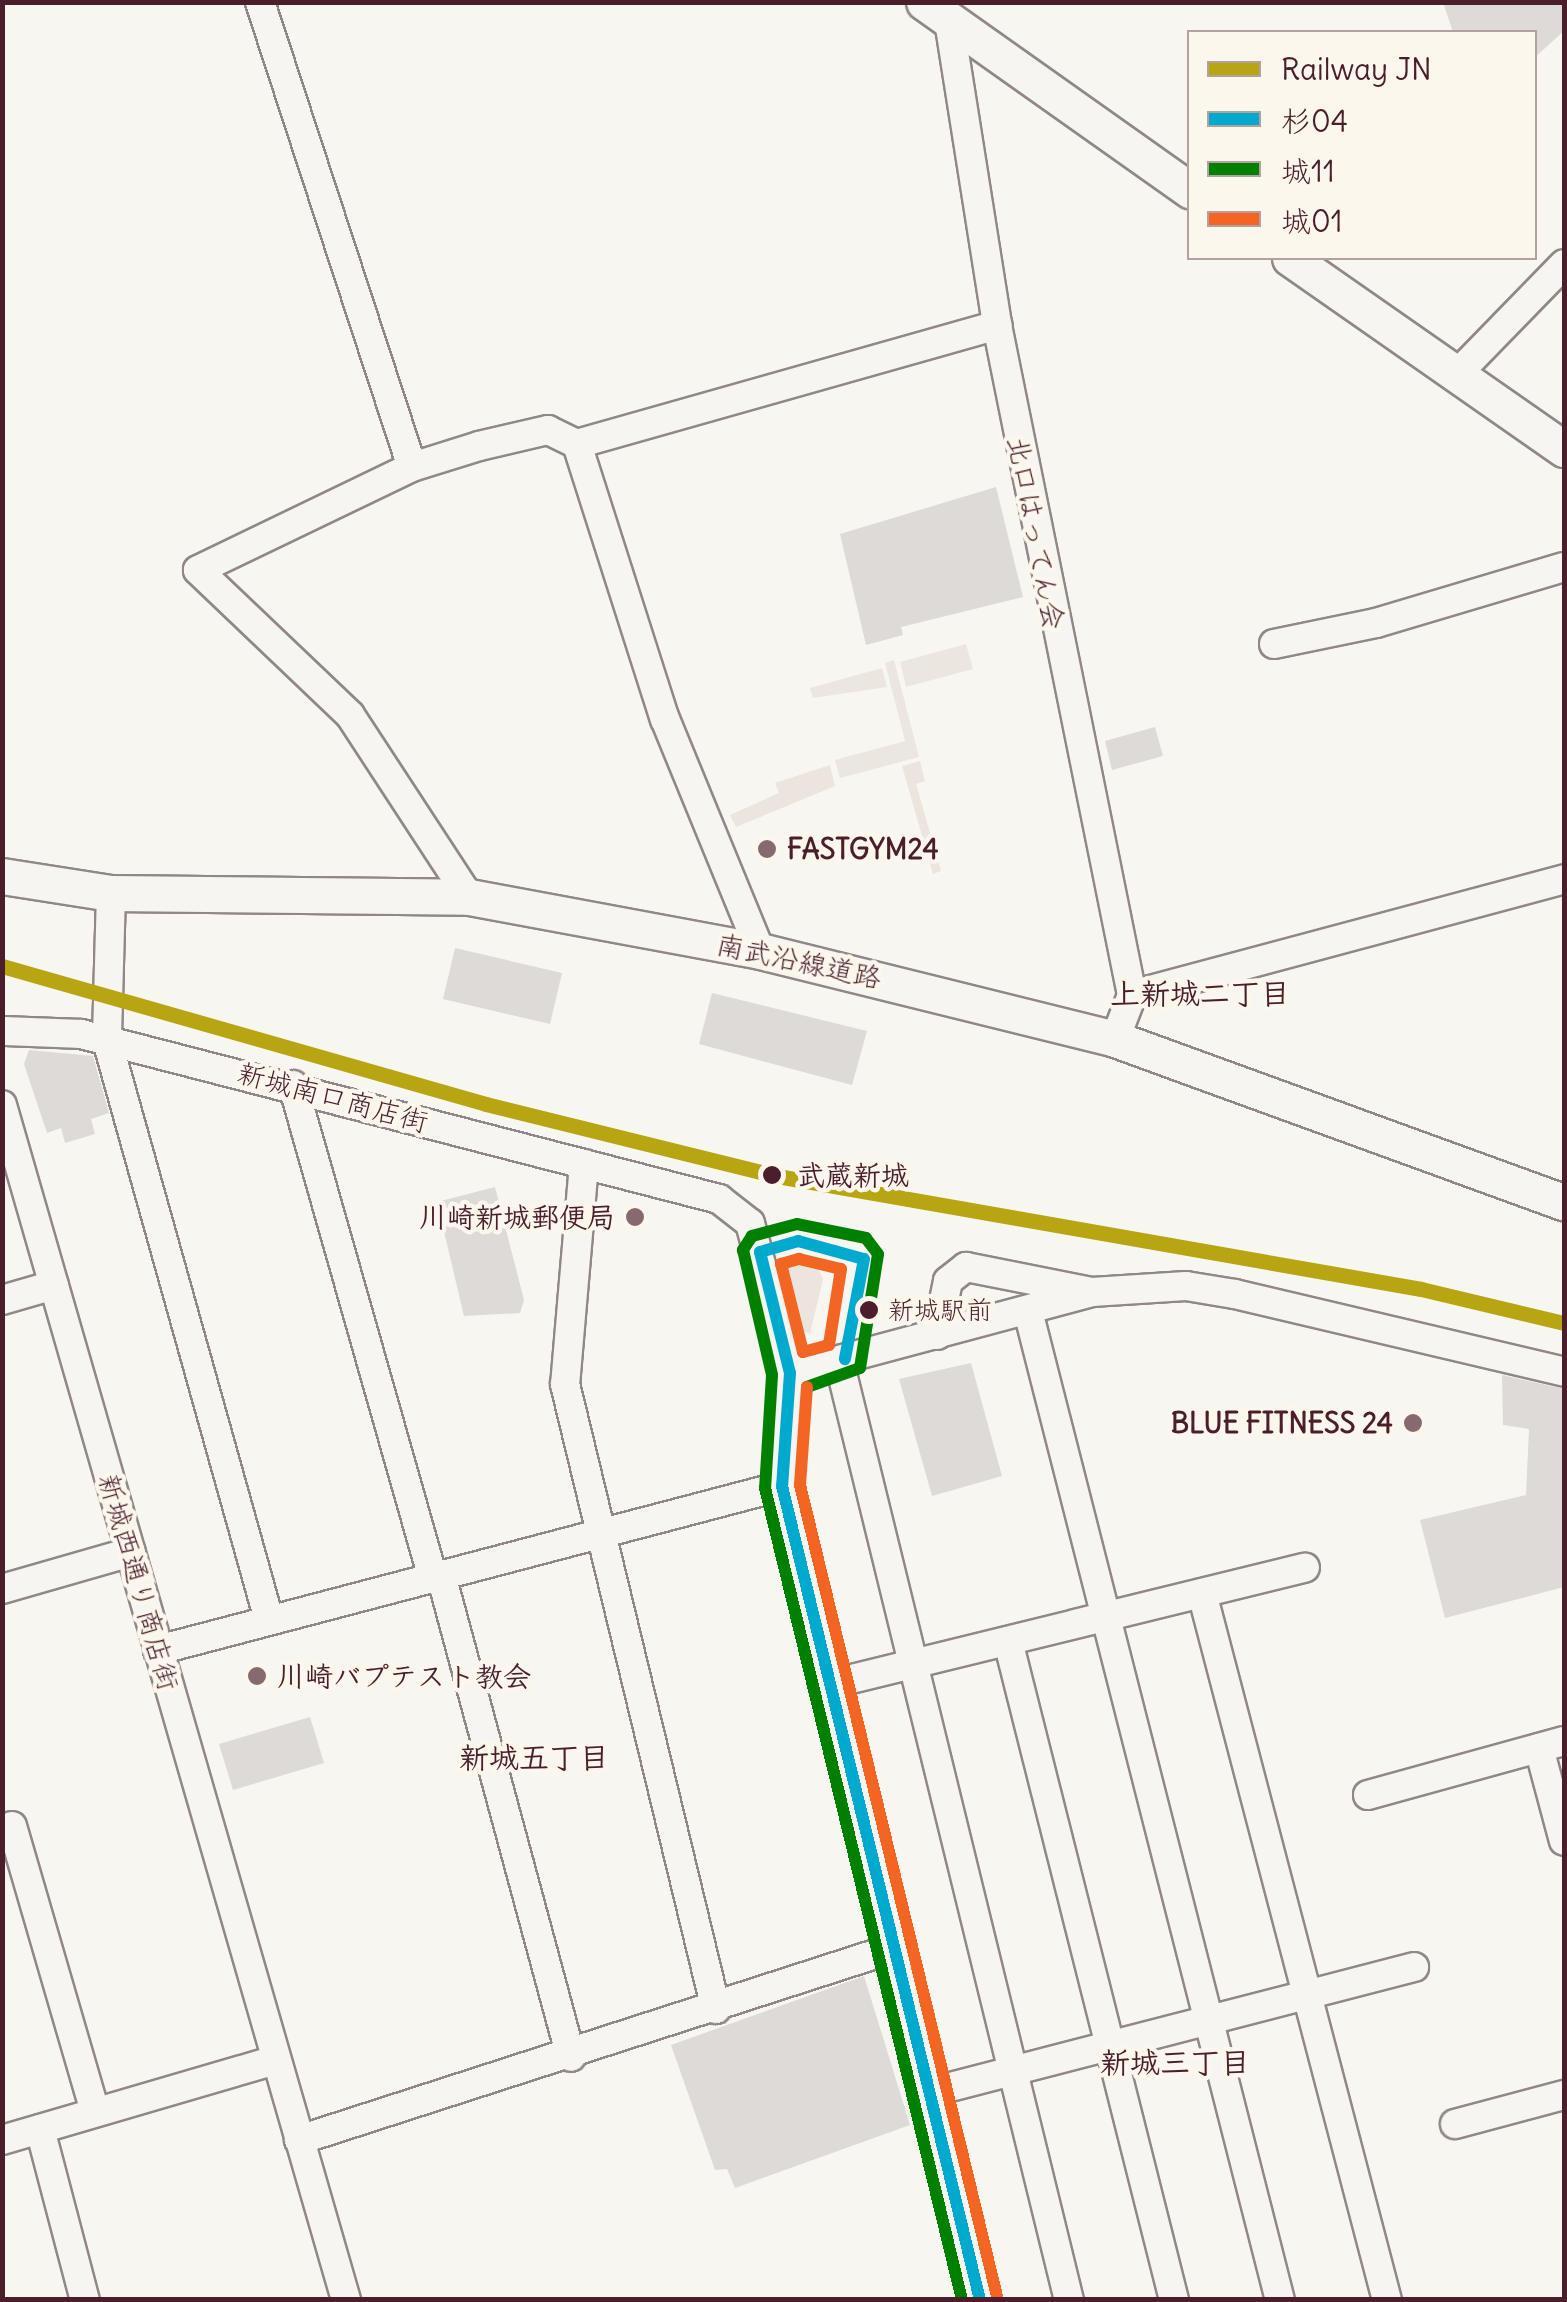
<!DOCTYPE html>
<html>
<head>
<meta charset="utf-8">
<style>
  body { margin:0 }
  #map { position:relative; width:1567px; height:2302px; overflow:hidden; background:#f8f6f0; font-family:Delius,"Klee One",sans-serif }
  div>[style] { position:absolute }
  .built>* { inset:0; background:#ebe6df }
  .green>* { inset:0; background:#ece5de }
  .building>* { inset:0; background:#dedad7 }
  .roads { filter:drop-shadow(2px 0 #918787) drop-shadow(-2px 0 #918787) drop-shadow(0 2px #918787) drop-shadow(0 -2px #918787) }
  .minor>* { height:28px; margin:-14px; padding:0 14px; transform-origin:14px; border-radius:14px; background:#f6f5f1 }
  .tertiary>* { height:35px; margin:-17.5px; padding:0 17.5px; transform-origin:17.5px; border-radius:17.5px; background:#f6f5f1 }
  .bus-1>* { height:12px; margin:-6px; padding:0 6px; transform-origin:6px; border-radius:6px; background:#00a9ce }
  .bus-2>* { height:12px; margin:-6px; padding:0 6px; transform-origin:6px; border-radius:6px; background:#008000 }
  .bus-3>* { height:12px; margin:-6px; padding:0 6px; transform-origin:6px; border-radius:6px; background:#f26522 }
  .rail-1>* { height:15px; margin:-7.5px; padding:0 7.5px; transform-origin:7.5px; border-radius:7.5px; background:#b7a511 }
  .dots>* { width:28px; height:28px; translate:-50% -50%; box-sizing:border-box; border:5px solid #fbf7ec; border-radius:50% }
  span { translate:-50% -50%; white-space:nowrap; text-align:center; line-height:1.15; -webkit-text-stroke:9px #fbf7ec; paint-order:stroke }
  .bus-label { font-size:26px; color:#4a1f2b }
  .left { translate:0 -50%; text-align:left }
  .street-label { font-size:28px; color:#4a1f2b }
  .poi-label { font-size:28px; color:#4a1f2b; font-weight:700 }
  .right { translate:-100% -50%; text-align:right }
  .stop-label { font-size:28px; color:#4a1f2b; font-weight:700 }
  .neighbourhood-label { font-size:30px; color:#4a1f2b; font-weight:700 }
  .frame { position:absolute; inset:0; border:5px solid #4a1f2b; pointer-events:none }
  .legend { position:absolute; left:1187px; top:30px; width:350px; height:230px; box-sizing:border-box; background:#fbf7ec; border:2px solid #b4a19f; margin:0; padding:12px 18px; list-style:none; font-size:30px; color:#4a1f2b }
  .legend li { display:flex; align-items:center; gap:20px; height:50px }
  .legend b { width:50px; border:2px solid #b4a19f }
</style>
</head>
<body>
<div id="map">
  <div class="built">
    <div style="clip-path:polygon(966px 644px,973px 669px,906px 687px,900px 662px)"></div>
    <div style="clip-path:polygon(894px 660px,919px 757px,840px 778px,835px 760px,905px 741px,885px 663px)"></div>
    <div style="clip-path:polygon(882px 668px,887px 687px,813px 698px,810px 688px)"></div>
  </div>
  <div class="green">
    <div style="clip-path:polygon(920px 761px,925px 781px,916px 784px,941px 871px,933px 874px,902px 766px)"></div>
    <div style="clip-path:polygon(830px 765px,835px 786px,736px 827px,730px 815px,779px 793px,775px 783px)"></div>
    <div style="clip-path:polygon(791px 1260px,817px 1266px,823px 1279px,810px 1334px,796px 1328px,782px 1267px)"></div>
  </div>
  <div class="building">
    <div style="clip-path:polygon(1443px 2px,1564px 2px,1564px 31px,1534px 58px,1534px 32px,1453px 32px)"></div>
    <div style="clip-path:polygon(996px 487px,1023px 597px,901px 627px,903px 635px,866px 645px,840px 534px)"></div>
    <div style="clip-path:polygon(1155px 727px,1163px 756px,1112px 770px,1105px 741px)"></div>
    <div style="clip-path:polygon(455px 948px,562px 973px,550px 1024px,443px 999px)"></div>
    <div style="clip-path:polygon(712px 993px,867px 1031px,852px 1085px,699px 1044px)"></div>
    <div style="clip-path:polygon(29px 1050px,93px 1056px,109px 1113px,91px 1119px,95px 1134px,65px 1143px,61px 1128px,47px 1133px,24px 1064px)"></div>
    <div style="clip-path:polygon(495px 1187px,524px 1300px,520px 1313px,464px 1316px,437px 1202px)"></div>
    <div style="clip-path:polygon(971px 1363px,1002px 1476px,932px 1496px,899px 1379px)"></div>
    <div style="clip-path:polygon(1502px 1375px,1564px 1389px,1564px 1587px,1445px 1618px,1420px 1520px,1526px 1495px,1529px 1429px,1503px 1425px)"></div>
    <div style="clip-path:polygon(310px 1717px,324px 1763px,233px 1790px,219px 1744px)"></div>
    <div style="clip-path:polygon(864px 1976px,910px 2125px,735px 2188px,727px 2169px,715px 2170px,671px 2045px)"></div>
  </div>
  <div class="roads">
    <div class="minor">
      <div style="left:260px;top:2px;width:489px;rotate:71.9deg"></div>
      <div style="left:949px;top:21px;width:308px;rotate:81deg"></div>
      <div style="left:997px;top:325px;width:683px;rotate:78.61deg"></div>
      <div style="left:1132px;top:995px;width:47px;rotate:111.1deg"></div>
      <div style="left:1460px;top:371px;width:149px;rotate:-45.8deg"></div>
      <div style="left:577px;top:444px;width:289px;rotate:72.3deg"></div>
      <div style="left:665px;top:719px;width:251px;rotate:67.7deg"></div>
      <div style="left:1274px;top:644px;width:104px;rotate:-11.6deg"></div>
      <div style="left:1376px;top:623px;width:196px;rotate:-16.6deg"></div>
      <div style="left:111px;top:893px;width:147px;rotate:91.6deg"></div>
      <div style="left:107px;top:1040px;width:602px;rotate:74.39deg"></div>
      <div style="left:469px;top:897px;width:217px;rotate:-123.2deg"></div>
      <div style="left:350px;top:715px;width:210px;rotate:-136.4deg"></div>
      <div style="left:198px;top:570px;width:237px;rotate:-25.7deg"></div>
      <div style="left:412px;top:467px;width:70px;rotate:-17.4deg"></div>
      <div style="left:479px;top:446px;width:71px;rotate:-13.1deg"></div>
      <div style="left:548px;top:430px;width:32px;rotate:26deg"></div>
      <div style="left:577px;top:444px;width:437px;rotate:-15.8deg"></div>
      <div style="left:1132px;top:995px;width:447px;rotate:-15deg"></div>
      <div style="left:2px;top:1031px;width:79px;rotate:2.2deg"></div>
      <div style="left:81px;top:1034px;width:659px;rotate:14.5deg"></div>
      <div style="left:719px;top:1199px;width:39px;rotate:38deg"></div>
      <div style="left:750px;top:1223px;width:155px;rotate:75.1deg"></div>
      <div style="left:790px;top:1373px;width:313px;rotate:-15deg"></div>
      <div style="left:293px;top:1085px;width:512px;rotate:74.15deg"></div>
      <div style="left:2px;top:1105px;width:1244px;rotate:73.94deg"></div>
      <div style="left:584px;top:1164px;width:221px;rotate:94.9deg"></div>
      <div style="left:565px;top:1384px;width:643px;rotate:76.42deg"></div>
      <div style="left:2px;top:1300px;width:54px;rotate:-16.1deg"></div>
      <div style="left:1028px;top:1311px;width:1021px;rotate:75.71deg"></div>
      <div style="left:937px;top:1335px;width:55px;rotate:-78.5deg"></div>
      <div style="left:948px;top:1281px;width:23px;rotate:-38deg"></div>
      <div style="left:966px;top:1267px;width:128px;rotate:11.2deg"></div>
      <div style="left:1092px;top:1292px;width:94px;rotate:-3.7deg"></div>
      <div style="left:1186px;top:1286px;width:50px;rotate:9.3deg"></div>
      <div style="left:1235px;top:1294px;width:338px;rotate:13.3deg"></div>
      <div style="left:839px;top:1361px;width:967px;rotate:76.24deg"></div>
      <div style="left:441px;top:1575px;width:499px;rotate:74.9deg"></div>
      <div style="left:2px;top:1589px;width:134px;rotate:-16deg"></div>
      <div style="left:1202px;top:1593px;width:731px;rotate:75.34deg"></div>
      <div style="left:1008px;top:1641px;width:680px;rotate:75.86deg"></div>
      <div style="left:158px;top:1650px;width:645px;rotate:-14.73deg"></div>
      <div style="left:831px;top:1684px;width:488px;rotate:-13.8deg"></div>
      <div style="left:1539px;top:1748px;width:96px;rotate:75deg"></div>
      <div style="left:1368px;top:1795px;width:203px;rotate:-15.4deg"></div>
      <div style="left:12px;top:1826px;width:298px;rotate:73.8deg"></div>
      <div style="left:931px;top:2092px;width:499px;rotate:-14.5deg"></div>
      <div style="left:1455px;top:2124px;width:113px;rotate:-14.9deg"></div>
      <div style="left:40px;top:2129px;width:177px;rotate:75.3deg"></div>
      <div style="left:2px;top:2140px;width:285px;rotate:-16.3deg"></div>
      <div style="left:299px;top:2140px;width:625px;rotate:-17.88deg"></div>
    </div>
    <div class="tertiary">
      <div style="left:924px;top:2px;width:326px;rotate:35.3deg"></div>
      <div style="left:1290px;top:258px;width:334px;rotate:34.9deg"></div>
      <div style="left:2px;top:876px;width:110px;rotate:8.9deg"></div>
      <div style="left:111px;top:893px;width:358px;rotate:0.6deg"></div>
      <div style="left:469px;top:897px;width:296px;rotate:10.5deg"></div>
      <div style="left:760px;top:951px;width:366px;rotate:13.9deg"></div>
      <div style="left:1115px;top:1039px;width:478px;rotate:20deg"></div>
      <div style="left:790px;top:1373px;width:113px;rotate:94deg"></div>
      <div style="left:782px;top:1486px;width:838px;rotate:76.33deg"></div>
    </div>
  </div>
  <div class="bus-1">
    <div style="left:760px;top:1252px;width:125px;rotate:76.1deg"></div>
    <div style="left:790px;top:1373px;width:113px;rotate:94deg"></div>
    <div style="left:782px;top:1486px;width:838px;rotate:76.33deg"></div>
    <div style="left:760px;top:1252px;width:40px;rotate:-16deg"></div>
    <div style="left:798px;top:1241px;width:68px;rotate:15.3deg"></div>
    <div style="left:864px;top:1259px;width:102px;rotate:100.8deg"></div>
  </div>
  <div class="bus-2">
    <div style="left:807px;top:1387px;width:56px;rotate:-19.7deg"></div>
    <div style="left:860px;top:1368px;width:115px;rotate:-81deg"></div>
    <div style="left:878px;top:1254px;width:20px;rotate:-127deg"></div>
    <div style="left:866px;top:1238px;width:70px;rotate:-168.5deg"></div>
    <div style="left:797px;top:1224px;width:47px;rotate:165.1deg"></div>
    <div style="left:752px;top:1236px;width:17px;rotate:123deg"></div>
    <div style="left:743px;top:1250px;width:128px;rotate:76.9deg"></div>
    <div style="left:772px;top:1375px;width:113px;rotate:93.5deg"></div>
    <div style="left:765px;top:1488px;width:836px;rotate:76.36deg"></div>
  </div>
  <div class="bus-3">
    <div style="left:799px;top:1259px;width:43px;rotate:13.4deg"></div>
    <div style="left:841px;top:1269px;width:77px;rotate:99deg"></div>
    <div style="left:829px;top:1345px;width:27px;rotate:165deg"></div>
    <div style="left:803px;top:1352px;width:91px;rotate:-104deg"></div>
    <div style="left:781px;top:1264px;width:19px;rotate:-16deg"></div>
    <div style="left:807px;top:1387px;width:98px;rotate:94.1deg"></div>
    <div style="left:800px;top:1485px;width:835px;rotate:76.35deg"></div>
  </div>
  <div class="rail-1">
    <div style="left:2px;top:966px;width:503px;rotate:15.91deg"></div>
    <div style="left:486px;top:1104px;width:300px;rotate:13.9deg"></div>
    <div style="left:777px;top:1176px;width:654px;rotate:9.95deg"></div>
    <div style="left:1421px;top:1289px;width:147px;rotate:13.4deg"></div>
  </div>
  <div class="dots">
    <div style="left:767px;top:849px;background:#876a70"></div>
    <div style="left:772px;top:1175px;background:#4a1f2b"></div>
    <div style="left:635px;top:1217px;background:#876a70"></div>
    <div style="left:869px;top:1310px;background:#4a1f2b"></div>
    <div style="left:1413px;top:1423px;background:#876a70"></div>
    <div style="left:257px;top:1676px;background:#876a70"></div>
  </div>
  <div class="bus-label">
    <span class="left" style="left:888px;top:1310px">新城駅前</span>
  </div>
  <div class="street-label">
    <span style="left:1036px;top:533px;rotate:79deg">北口はってん会</span>
    <span style="left:799px;top:961px;rotate:12deg">南武沿線道路</span>
    <span style="left:333px;top:1097px;rotate:15deg">新城南口商店街</span>
    <span style="left:139px;top:1582px;rotate:74deg">新城西通り商店街</span>
  </div>
  <div class="poi-label">
    <span class="left" style="left:787px;top:849px">FASTGYM24</span>
    <span class="right" style="left:615px;top:1217px">川崎新城郵便局</span>
    <span class="right" style="left:1393px;top:1423px">BLUE FITNESS 24</span>
    <span class="left" style="left:277px;top:1676px">川崎バプテスト教会</span>
  </div>
  <div class="stop-label">
    <span class="left" style="left:797px;top:1175px">武蔵新城</span>
  </div>
  <div class="neighbourhood-label">
    <span style="left:1200px;top:993px">上新城二丁目</span>
    <span style="left:534px;top:1757px">新城五丁目</span>
    <span style="left:1175px;top:2062px">新城三丁目</span>
  </div>
  <div class="frame"></div>
  <ul class="legend">
  <li><b style="height:12px;background:#b7a511"></b>Railway JN</li>
  <li><b style="height:12px;background:#00a9ce"></b>杉04</li>
  <li><b style="height:12px;background:#008000"></b>城11</li>
  <li><b style="height:12px;background:#f26522"></b>城01</li>
  </ul>
</div>
</body>
</html>
